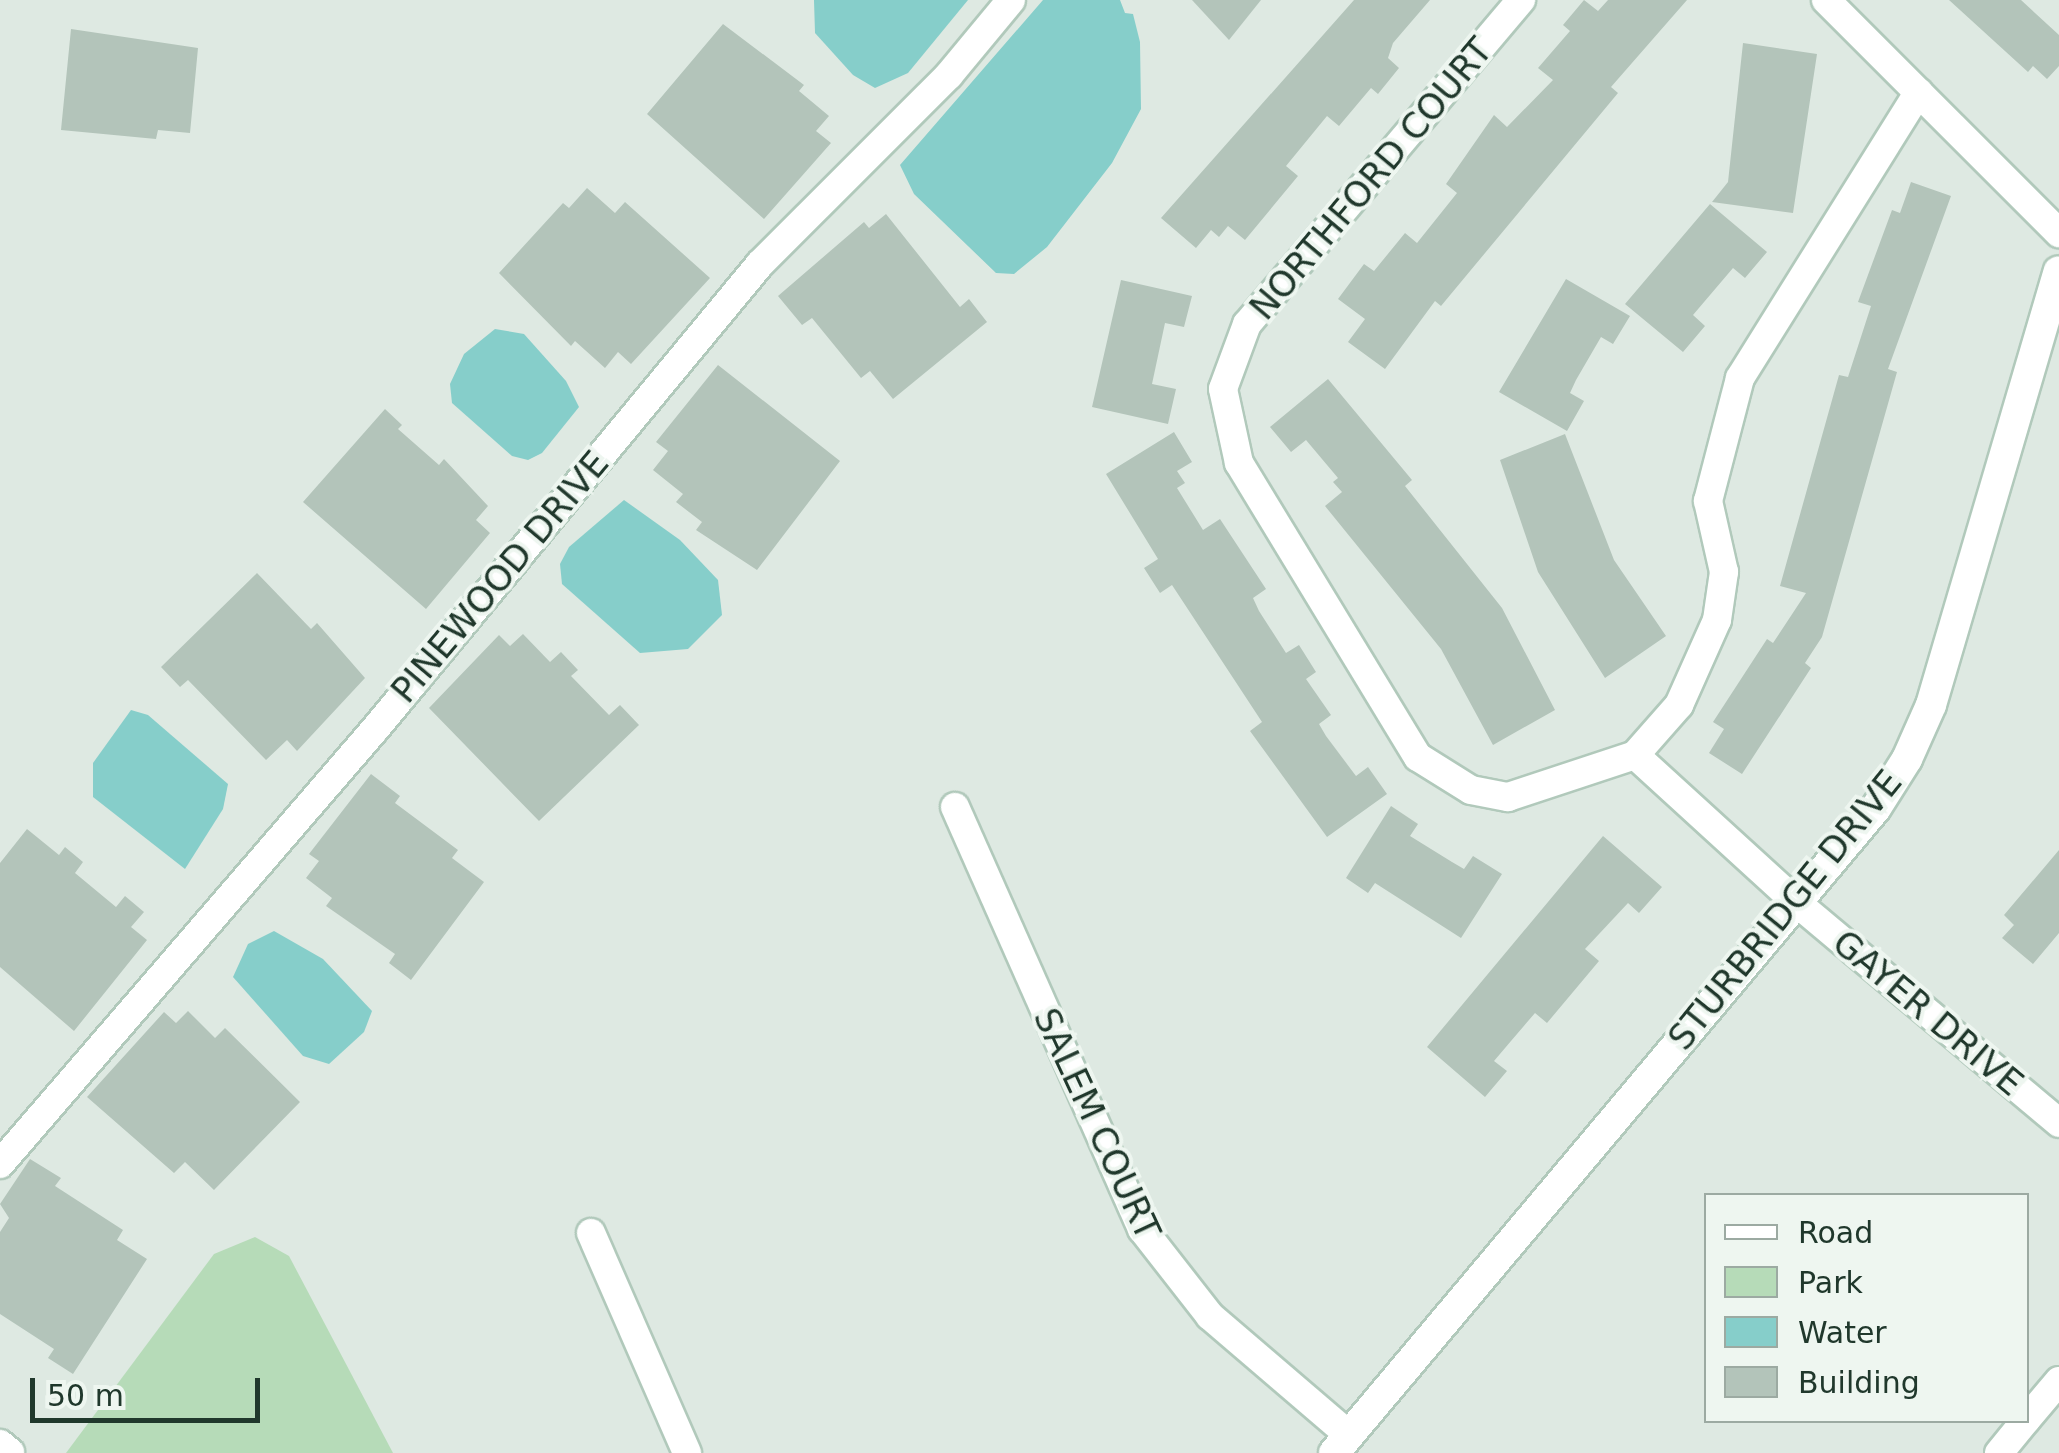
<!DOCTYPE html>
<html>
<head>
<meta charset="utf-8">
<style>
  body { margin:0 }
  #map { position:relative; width:2059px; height:1453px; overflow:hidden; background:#dee9e2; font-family:"DejaVu Sans",sans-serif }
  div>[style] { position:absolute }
  .green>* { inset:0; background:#b6dbb8 }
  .water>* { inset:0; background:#86ceca }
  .building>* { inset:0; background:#b3c4ba }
  .roads { filter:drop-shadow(2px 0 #b1c9bb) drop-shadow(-2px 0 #b1c9bb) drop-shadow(0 2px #b1c9bb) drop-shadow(0 -2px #b1c9bb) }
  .street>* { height:28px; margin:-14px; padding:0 14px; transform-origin:14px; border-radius:14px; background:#fff }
  .secondary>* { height:30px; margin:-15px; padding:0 15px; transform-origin:15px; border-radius:15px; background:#fff }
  span { translate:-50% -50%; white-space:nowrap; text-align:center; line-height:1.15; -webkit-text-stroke:8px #eef6f0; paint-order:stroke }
  .street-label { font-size:35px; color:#20382c }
  .legend { position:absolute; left:1704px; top:1193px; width:325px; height:230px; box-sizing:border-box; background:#eef6f0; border:2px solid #9caaa2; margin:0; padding:12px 18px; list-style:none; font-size:30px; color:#20382c }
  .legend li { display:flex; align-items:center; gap:20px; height:50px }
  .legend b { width:50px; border:2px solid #9caaa2 }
  .scale { position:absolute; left:30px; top:1378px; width:230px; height:45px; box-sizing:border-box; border:5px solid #20382c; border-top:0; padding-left:12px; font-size:30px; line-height:35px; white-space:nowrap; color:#20382c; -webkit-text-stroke:8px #eef6f0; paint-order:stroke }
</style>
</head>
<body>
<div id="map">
  <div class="green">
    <div style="clip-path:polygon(255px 1237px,289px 1256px,393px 1453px,66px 1453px,214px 1254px)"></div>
  </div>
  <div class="water">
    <div style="clip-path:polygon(814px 0,968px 0,908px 73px,875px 88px,853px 75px,815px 33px)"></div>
    <div style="clip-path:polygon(1043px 0,1120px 0,1125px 13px,1133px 14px,1140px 42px,1141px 109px,1112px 163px,1047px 247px,1014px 274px,996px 273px,914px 194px,900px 165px)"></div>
    <div style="clip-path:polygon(495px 329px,524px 334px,566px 381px,579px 407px,542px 453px,528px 460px,512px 456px,452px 403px,450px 384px,464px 354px)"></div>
    <div style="clip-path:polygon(624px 500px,680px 540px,718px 580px,722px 615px,688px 649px,640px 653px,562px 584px,560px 564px,569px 547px)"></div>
    <div style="clip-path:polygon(131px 710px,148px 715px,228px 784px,223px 809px,185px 869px,93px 797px,93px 763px)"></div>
    <div style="clip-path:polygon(274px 931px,323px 959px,372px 1011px,364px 1032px,329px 1064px,303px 1056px,233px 977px,248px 944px)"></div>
  </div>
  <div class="building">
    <div style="clip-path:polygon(1192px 0,1261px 0,1229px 40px)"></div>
    <div style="clip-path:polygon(1354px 0,1430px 0,1393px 43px,1388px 58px,1399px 68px,1378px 94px,1371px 88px,1339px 126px,1327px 116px,1286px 166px,1298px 176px,1245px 240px,1228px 226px,1219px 237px,1211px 230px,1196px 248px,1161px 218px)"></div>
    <div style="clip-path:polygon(1584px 0,1598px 11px,1608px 0,1687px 0,1611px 87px,1618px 93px,1441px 306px,1435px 301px,1385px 369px,1348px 342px,1365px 319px,1338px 299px,1364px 264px,1374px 271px,1405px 233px,1417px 243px,1457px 193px,1446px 184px,1494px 115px,1507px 127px,1553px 80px,1538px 68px,1570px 31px,1563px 25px)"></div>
    <div style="clip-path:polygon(1949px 0,2021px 0,2059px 35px,2059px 66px,2047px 79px,2033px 66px,2028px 72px)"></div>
    <div style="clip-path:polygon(723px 24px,804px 85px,799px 91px,829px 116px,816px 131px,831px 143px,764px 219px,647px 114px)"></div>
    <div style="clip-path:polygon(71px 29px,198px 48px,190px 133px,158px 130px,156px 139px,61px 130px)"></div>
    <div style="clip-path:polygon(1743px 43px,1817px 54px,1793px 213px,1712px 202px,1728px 182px)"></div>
    <div style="clip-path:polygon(1911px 182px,1951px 196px,1888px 369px,1897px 372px,1822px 637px,1805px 663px,1811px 668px,1742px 774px,1709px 753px,1724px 729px,1713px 722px,1767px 639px,1773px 643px,1806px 593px,1780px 586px,1839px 375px,1848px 377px,1871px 306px,1858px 302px,1892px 210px,1900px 213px)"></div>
    <div style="clip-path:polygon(587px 188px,615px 213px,625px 202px,710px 278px,631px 364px,618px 352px,605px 368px,575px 341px,571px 346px,499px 273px,563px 203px,569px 208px)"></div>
    <div style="clip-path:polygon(1710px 204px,1767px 252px,1745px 278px,1733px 268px,1693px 315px,1705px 326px,1683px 352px,1625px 304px)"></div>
    <div style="clip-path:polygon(886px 214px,960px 307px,969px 299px,987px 322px,893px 399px,870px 371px,861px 378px,812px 318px,802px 325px,778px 296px,864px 222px,869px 228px)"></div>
    <div style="clip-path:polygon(1566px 279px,1630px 316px,1613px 344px,1601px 337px,1576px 380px,1570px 393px,1584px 401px,1567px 431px,1499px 392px)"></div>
    <div style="clip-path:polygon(1121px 280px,1192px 296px,1184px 327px,1165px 323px,1152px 384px,1176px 389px,1168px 424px,1092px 407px)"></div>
    <div style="clip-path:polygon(718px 365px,840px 461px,757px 570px,696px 530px,702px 522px,676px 502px,683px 494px,653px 470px,668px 451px,656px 442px)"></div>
    <div style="clip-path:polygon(1328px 379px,1412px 480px,1405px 486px,1502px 608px,1555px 710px,1493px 745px,1441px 649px,1325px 506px,1342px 492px,1333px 482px,1338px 478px,1306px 440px,1291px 452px,1270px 427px)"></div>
    <div style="clip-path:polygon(385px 409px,402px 425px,398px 429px,439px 465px,444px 459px,488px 506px,476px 520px,490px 533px,426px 609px,303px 502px)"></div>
    <div style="clip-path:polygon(1174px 432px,1192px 462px,1177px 471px,1185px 483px,1177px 488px,1203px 530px,1220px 519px,1266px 589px,1253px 598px,1259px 611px,1286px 653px,1299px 645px,1316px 672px,1306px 679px,1331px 715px,1319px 724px,1326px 736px,1356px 776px,1368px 767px,1387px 794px,1327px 837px,1250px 731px,1262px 722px,1172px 585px,1160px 593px,1144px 568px,1158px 559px,1106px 474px)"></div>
    <div style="clip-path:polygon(1565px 434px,1614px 560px,1666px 636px,1605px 678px,1538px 572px,1500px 460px)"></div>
    <div style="clip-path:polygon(257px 573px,311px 629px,317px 623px,365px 678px,297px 751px,287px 740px,266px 760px,188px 680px,180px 687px,161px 667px)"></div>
    <div style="clip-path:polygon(523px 634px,550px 662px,561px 652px,578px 670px,571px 676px,609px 715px,620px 705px,639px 725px,539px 821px,429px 708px,499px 635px,510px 646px)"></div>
    <div style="clip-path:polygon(371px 774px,400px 796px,395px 803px,458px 850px,452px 858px,484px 882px,411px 980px,389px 963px,395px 954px,326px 906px,332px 898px,306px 878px,319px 861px,309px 854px)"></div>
    <div style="clip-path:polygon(1391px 806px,1418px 824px,1410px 836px,1452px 862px,1464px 869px,1473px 856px,1502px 874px,1461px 938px,1375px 883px,1368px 893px,1346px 878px)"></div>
    <div style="clip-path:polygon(27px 829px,59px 855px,65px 847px,83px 862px,75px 873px,116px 907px,125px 896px,144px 912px,131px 927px,147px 940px,74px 1031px,0 967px,0 863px)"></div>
    <div style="clip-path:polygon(1603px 836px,1662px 887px,1639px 913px,1628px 903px,1585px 949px,1599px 961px,1547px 1023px,1535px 1013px,1511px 1041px,1494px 1061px,1507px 1071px,1485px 1097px,1427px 1047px)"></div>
    <div style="clip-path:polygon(2059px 850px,2059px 933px,2033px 964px,2002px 938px,2014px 925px,2004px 915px)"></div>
    <div style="clip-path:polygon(188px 1011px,215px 1038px,225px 1028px,300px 1102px,214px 1190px,185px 1162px,174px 1173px,87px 1097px,164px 1012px,176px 1023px)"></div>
    <div style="clip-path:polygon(30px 1159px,61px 1178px,55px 1186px,123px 1230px,117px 1240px,147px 1259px,73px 1374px,48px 1358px,54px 1349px,0 1314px,0 1232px,9px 1218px,0 1204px)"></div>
  </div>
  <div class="roads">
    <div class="street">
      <div style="left:1521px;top:0;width:424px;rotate:130.2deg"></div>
      <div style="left:1247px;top:324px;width:69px;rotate:110.3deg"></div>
      <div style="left:1223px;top:389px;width:76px;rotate:77.8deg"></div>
      <div style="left:1239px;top:463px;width:344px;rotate:58.7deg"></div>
      <div style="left:1418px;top:757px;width:62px;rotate:31.9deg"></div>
      <div style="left:1471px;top:790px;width:38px;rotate:11deg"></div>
      <div style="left:1508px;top:797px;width:134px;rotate:-18.3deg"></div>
      <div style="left:1635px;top:755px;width:219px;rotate:42.4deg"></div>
      <div style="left:1797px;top:903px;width:342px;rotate:40deg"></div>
      <div style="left:1826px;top:0;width:330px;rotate:45deg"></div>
      <div style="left:1635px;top:755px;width:67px;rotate:-48.7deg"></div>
      <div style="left:1679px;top:705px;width:93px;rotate:-65.9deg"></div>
      <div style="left:1717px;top:620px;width:49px;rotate:-81.7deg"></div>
      <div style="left:1724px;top:572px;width:73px;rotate:-102.7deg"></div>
      <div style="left:1708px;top:501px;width:127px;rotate:-75.4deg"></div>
      <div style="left:1740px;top:378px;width:337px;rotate:-58deg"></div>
      <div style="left:955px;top:807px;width:462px;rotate:66.1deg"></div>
      <div style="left:1142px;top:1229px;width:110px;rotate:52deg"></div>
      <div style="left:1210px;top:1316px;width:183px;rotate:40.6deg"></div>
      <div style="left:0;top:1164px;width:576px;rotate:-49.23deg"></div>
      <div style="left:376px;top:728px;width:602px;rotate:-50.39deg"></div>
      <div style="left:760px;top:264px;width:267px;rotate:-45deg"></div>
      <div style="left:949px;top:75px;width:97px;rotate:-50.4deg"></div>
      <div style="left:591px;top:1233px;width:240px;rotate:66.4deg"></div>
      <div style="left:2026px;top:1420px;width:51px;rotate:-49.8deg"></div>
      <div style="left:0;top:1444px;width:13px;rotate:39deg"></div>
      <div style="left:1999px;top:1453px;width:43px;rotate:-50.7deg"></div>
    </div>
    <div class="secondary">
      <div style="left:1334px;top:1453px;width:842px;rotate:-49.96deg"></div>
      <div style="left:1876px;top:808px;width:58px;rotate:-57.7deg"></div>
      <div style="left:1907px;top:759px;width:59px;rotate:-66deg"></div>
      <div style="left:1931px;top:705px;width:452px;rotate:-73.6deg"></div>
    </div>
  </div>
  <div class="street-label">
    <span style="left:1371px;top:179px;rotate:-50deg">NORTHFORD COURT</span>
    <span style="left:500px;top:577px;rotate:-50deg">PINEWOOD DRIVE</span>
    <span style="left:1785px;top:910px;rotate:-51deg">STURBRIDGE DRIVE</span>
    <span style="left:1928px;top:1013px;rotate:40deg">GAYER DRIVE</span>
    <span style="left:1097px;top:1124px;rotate:65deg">SALEM COURT</span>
  </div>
  <ul class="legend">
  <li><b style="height:12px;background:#fff"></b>Road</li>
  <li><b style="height:28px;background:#b6dbb8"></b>Park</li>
  <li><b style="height:28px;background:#86ceca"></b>Water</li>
  <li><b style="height:28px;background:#b3c4ba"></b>Building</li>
  </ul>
  <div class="scale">50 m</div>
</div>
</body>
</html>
